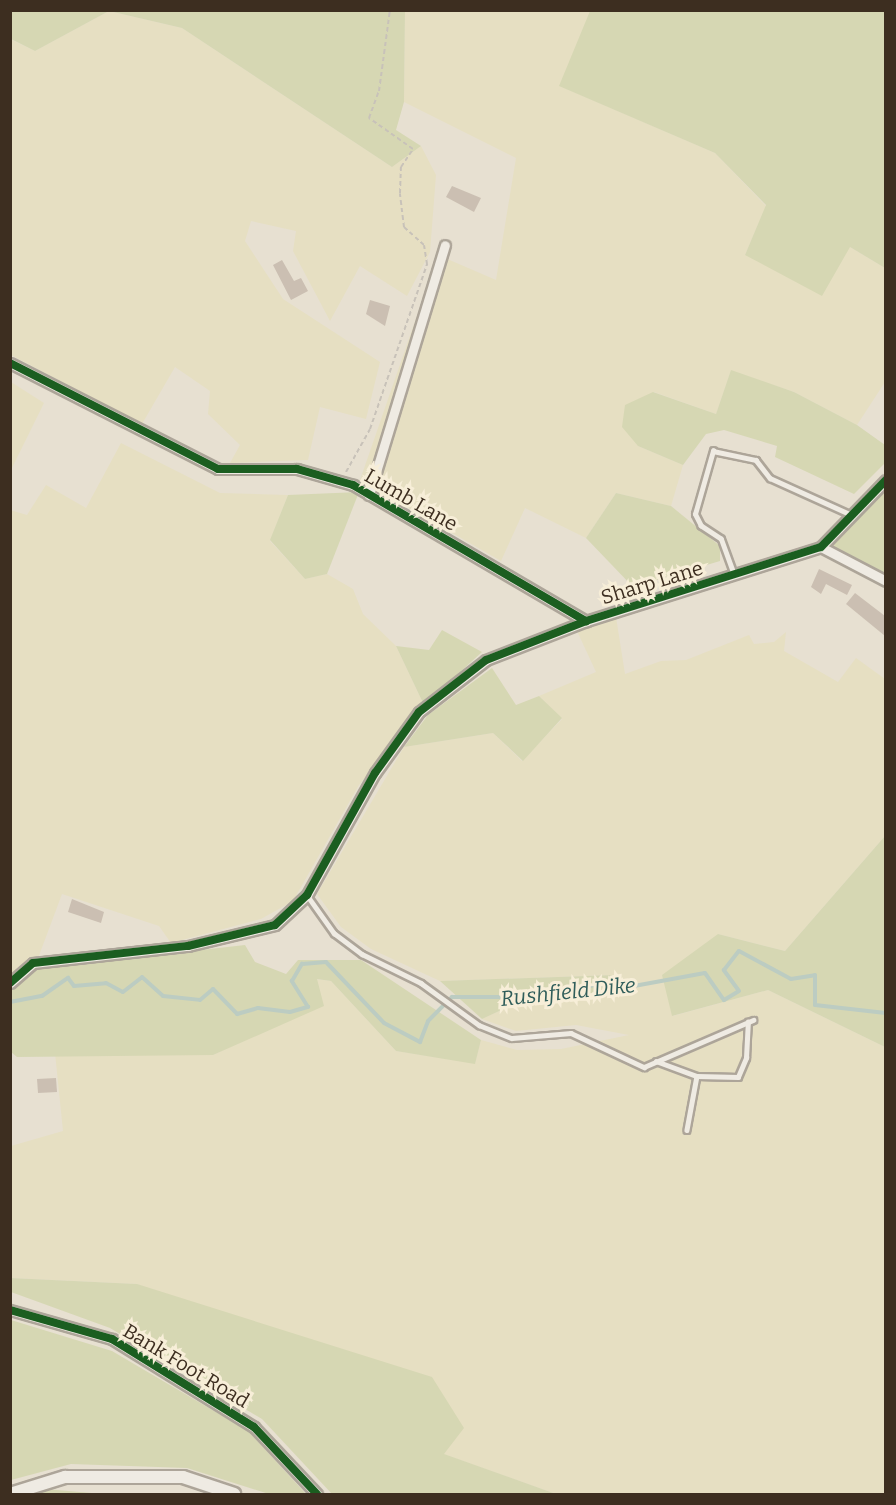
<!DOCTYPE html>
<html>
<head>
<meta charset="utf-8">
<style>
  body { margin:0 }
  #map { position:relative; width:896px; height:1505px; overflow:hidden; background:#e7e0d1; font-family:Bitter,serif }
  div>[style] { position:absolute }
  .farmland>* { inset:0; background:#e6dfc2 }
  .green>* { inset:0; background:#d6d7b3 }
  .stream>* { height:4px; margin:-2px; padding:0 2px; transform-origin:2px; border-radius:2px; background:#bcccc2 }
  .building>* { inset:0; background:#cbbfb2 }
  .path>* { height:2px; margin-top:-1px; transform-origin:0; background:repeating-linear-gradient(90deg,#c8c2b9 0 4.5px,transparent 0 7.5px) }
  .roads { filter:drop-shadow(2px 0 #ada599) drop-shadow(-2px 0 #ada599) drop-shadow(0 2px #ada599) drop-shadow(0 -2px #ada599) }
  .service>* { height:4.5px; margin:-2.25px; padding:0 2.25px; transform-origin:2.25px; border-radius:2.25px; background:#efebe3 }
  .minor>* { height:9px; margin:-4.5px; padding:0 4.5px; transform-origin:4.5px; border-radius:4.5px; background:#efebe3 }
  .tertiary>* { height:12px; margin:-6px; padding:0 6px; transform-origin:6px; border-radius:6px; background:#efebe3 }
  .cycleway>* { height:8px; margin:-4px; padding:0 4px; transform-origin:4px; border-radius:4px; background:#1b5e20 }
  span { translate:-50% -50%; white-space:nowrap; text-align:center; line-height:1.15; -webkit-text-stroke:6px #f7eed8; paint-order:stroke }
  .street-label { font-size:20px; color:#3d2e20 }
  .water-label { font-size:21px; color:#2f5d5a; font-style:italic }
  .frame { position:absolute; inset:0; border:12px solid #3d2e20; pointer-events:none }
</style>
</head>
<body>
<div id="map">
  <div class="farmland">
    <div style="clip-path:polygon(109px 11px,182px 28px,392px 167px,421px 146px,436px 175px,430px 252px,407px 296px,360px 266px,330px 321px,293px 251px,296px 231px,251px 221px,245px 241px,283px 299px,380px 362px,366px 419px,320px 407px,308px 460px,230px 463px,240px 445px,208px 414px,210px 391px,175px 367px,142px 424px,11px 355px,10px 39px,35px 51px)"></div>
    <div style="clip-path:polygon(405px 11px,592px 11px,560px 86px,715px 153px,766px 206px,745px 255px,850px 247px,885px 268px,885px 382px,857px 425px,794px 392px,731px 371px,716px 414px,654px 392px,638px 446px,683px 465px,671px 506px,616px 493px,586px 538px,525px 508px,501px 561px,360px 480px,438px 255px,496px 280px,516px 158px,404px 102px)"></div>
    <div style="clip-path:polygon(11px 382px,44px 403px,11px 470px,10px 382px)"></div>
    <div style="clip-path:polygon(121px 443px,220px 493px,288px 495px,270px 541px,305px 579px,327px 574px,353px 589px,363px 614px,396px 646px,424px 705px,359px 785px,293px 901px,261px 919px,171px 943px,159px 926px,62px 894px,37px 961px,11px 973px,10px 510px,27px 515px,46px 485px,86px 508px)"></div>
    <div style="clip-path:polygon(616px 617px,625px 674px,661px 661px,686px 660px,749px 635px,754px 644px,774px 642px,786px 632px,784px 651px,838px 682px,856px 658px,885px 679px,885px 836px,785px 951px,718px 934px,673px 1016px,768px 990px,885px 1047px,885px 1494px,556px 1494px,443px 1454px,137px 1284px,11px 1278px,11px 1146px,63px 1131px,55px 1053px,213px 1055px,256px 1034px,316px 979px,331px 981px,396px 1051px,475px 1063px,481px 1040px,517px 1050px,561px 1049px,629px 1035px,576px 1025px,516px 1031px,482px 1019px,510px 1006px,615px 993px,615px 975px,440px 981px,371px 949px,341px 927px,317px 894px,404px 747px,493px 733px,522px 761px,562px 719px,539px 696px,596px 672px,577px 631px)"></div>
  </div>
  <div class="green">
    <div style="clip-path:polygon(10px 11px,405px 11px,404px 102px,396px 130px,421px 146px,392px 167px,182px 28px,109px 11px,35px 51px,11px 39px)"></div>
    <div style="clip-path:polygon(590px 11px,885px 11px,885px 268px,850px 247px,822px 296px,745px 255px,766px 205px,715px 153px,559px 86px)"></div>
    <div style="clip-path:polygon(731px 370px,794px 392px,857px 425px,885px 445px,885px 463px,854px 494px,775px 457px,777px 446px,724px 430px,706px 434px,683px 465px,638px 446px,622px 427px,625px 405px,653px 392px,716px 414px)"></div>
    <div style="clip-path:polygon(885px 482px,885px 580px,823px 547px)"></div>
    <div style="clip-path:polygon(359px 492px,327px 574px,305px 579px,270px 540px,288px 495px)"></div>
    <div style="clip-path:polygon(616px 493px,671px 506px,720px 546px,720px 561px,633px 587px,586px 538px)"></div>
    <div style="clip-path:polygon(442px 630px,482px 652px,424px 705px,396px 646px,429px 650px)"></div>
    <div style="clip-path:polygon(492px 668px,516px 705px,539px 696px,562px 718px,523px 761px,493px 733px,404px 747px,428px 715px)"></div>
    <div style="clip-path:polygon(885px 836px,885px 1047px,768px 990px,672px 1016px,662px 975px,718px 934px,785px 951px)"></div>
    <div style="clip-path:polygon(245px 945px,255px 962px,286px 974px,298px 960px,361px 960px,481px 1040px,475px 1064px,396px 1051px,331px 981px,317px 979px,324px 1006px,213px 1055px,17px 1057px,11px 1052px,11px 991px,34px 969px)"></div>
    <div style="clip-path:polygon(615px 975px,616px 992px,510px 1006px,482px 1019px,440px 981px)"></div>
    <div style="clip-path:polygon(10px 1278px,137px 1284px,432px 1377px,464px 1428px,444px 1454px,556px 1494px,332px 1494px,262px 1419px,110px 1328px,11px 1292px)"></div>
    <div style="clip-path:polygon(11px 1320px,112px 1351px,248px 1431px,306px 1494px,269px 1494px,187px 1468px,71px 1464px,11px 1480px)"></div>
    <div style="clip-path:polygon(45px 1489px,103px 1494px,32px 1494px)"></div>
  </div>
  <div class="stream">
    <div style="left:10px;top:1002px;width:33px;rotate:-11deg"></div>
    <div style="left:42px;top:996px;width:32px;rotate:-35deg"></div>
    <div style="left:68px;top:978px;width:10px;rotate:53deg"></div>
    <div style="left:74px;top:986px;width:32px;rotate:-5deg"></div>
    <div style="left:106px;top:983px;width:19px;rotate:28deg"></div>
    <div style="left:123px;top:992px;width:24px;rotate:-38deg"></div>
    <div style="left:142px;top:977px;width:28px;rotate:42deg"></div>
    <div style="left:163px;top:996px;width:37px;rotate:6deg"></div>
    <div style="left:200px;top:1000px;width:17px;rotate:-40deg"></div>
    <div style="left:213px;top:989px;width:35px;rotate:46deg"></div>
    <div style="left:237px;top:1014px;width:22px;rotate:-16deg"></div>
    <div style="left:258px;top:1008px;width:32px;rotate:7deg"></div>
    <div style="left:290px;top:1012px;width:19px;rotate:-16deg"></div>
    <div style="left:308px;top:1007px;width:31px;rotate:-122deg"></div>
    <div style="left:292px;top:981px;width:20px;rotate:-60deg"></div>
    <div style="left:302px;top:964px;width:24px;rotate:-5deg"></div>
    <div style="left:326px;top:962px;width:84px;rotate:46.4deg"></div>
    <div style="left:384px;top:1023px;width:41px;rotate:27.8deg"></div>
    <div style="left:420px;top:1042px;width:22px;rotate:-69deg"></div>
    <div style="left:428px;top:1021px;width:34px;rotate:-45deg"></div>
    <div style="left:452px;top:997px;width:100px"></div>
    <div style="left:552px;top:997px;width:44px;rotate:-15.9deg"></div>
    <div style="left:594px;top:985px;width:40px;rotate:1.4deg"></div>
    <div style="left:634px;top:986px;width:72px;rotate:-10.4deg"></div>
    <div style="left:705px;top:973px;width:33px;rotate:55deg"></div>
    <div style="left:724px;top:1000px;width:17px;rotate:-31deg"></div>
    <div style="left:739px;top:991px;width:26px;rotate:-126deg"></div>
    <div style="left:724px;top:970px;width:24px;rotate:-52deg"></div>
    <div style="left:739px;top:951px;width:59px;rotate:28.3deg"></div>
    <div style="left:791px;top:979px;width:24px;rotate:-9deg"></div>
    <div style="left:815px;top:975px;width:30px;rotate:90deg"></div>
    <div style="left:815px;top:1005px;width:71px;rotate:6.4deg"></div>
  </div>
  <div class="building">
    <div style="clip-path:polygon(452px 186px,481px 198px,474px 212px,446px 197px)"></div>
    <div style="clip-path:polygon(282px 260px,294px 281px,301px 278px,308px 291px,291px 300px,273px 265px)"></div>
    <div style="clip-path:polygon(370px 300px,390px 306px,385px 326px,366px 314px)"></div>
    <div style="clip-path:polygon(819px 569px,852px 585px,847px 595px,826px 584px,821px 594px,811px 587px)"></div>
    <div style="clip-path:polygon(855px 593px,885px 616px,885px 636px,846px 604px)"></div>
    <div style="clip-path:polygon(72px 899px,104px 912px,101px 923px,68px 912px)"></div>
    <div style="clip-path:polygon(56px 1078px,57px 1092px,38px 1093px,37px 1079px)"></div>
  </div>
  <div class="path">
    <div style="left:346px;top:472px;width:49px;rotate:-60.8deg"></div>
    <div style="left:370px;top:429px;width:175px;rotate:-70.9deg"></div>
    <div style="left:427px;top:264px;width:19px;rotate:-99deg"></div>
    <div style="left:424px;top:245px;width:27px;rotate:-138deg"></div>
    <div style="left:404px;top:227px;width:34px;rotate:-97deg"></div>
    <div style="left:400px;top:193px;width:26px;rotate:-88deg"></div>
    <div style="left:401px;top:167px;width:22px;rotate:-56deg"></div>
    <div style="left:413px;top:149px;width:54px;rotate:-144.8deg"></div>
    <div style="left:369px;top:118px;width:29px;rotate:-70deg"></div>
    <div style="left:379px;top:91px;width:82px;rotate:-82.3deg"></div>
  </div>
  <div class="roads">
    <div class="service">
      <div style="left:734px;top:575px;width:38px;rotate:-110deg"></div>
      <div style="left:721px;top:539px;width:24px;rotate:-147deg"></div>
      <div style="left:701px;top:526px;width:13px;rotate:-117deg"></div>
      <div style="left:695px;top:514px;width:66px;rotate:-74.1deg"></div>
      <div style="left:713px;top:451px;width:44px;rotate:11.8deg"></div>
      <div style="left:756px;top:460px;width:23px;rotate:52deg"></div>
      <div style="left:770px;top:478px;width:90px;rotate:24.3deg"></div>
      <div style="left:307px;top:895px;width:47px;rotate:54.6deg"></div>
      <div style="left:334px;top:933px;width:35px;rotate:37deg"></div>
      <div style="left:362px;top:954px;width:66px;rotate:26.2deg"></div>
      <div style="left:421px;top:983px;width:72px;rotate:35.9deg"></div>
      <div style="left:479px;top:1025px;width:35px;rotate:22deg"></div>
      <div style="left:512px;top:1038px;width:59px;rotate:-4.8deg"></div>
      <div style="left:571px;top:1033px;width:81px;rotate:25deg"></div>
      <div style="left:644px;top:1067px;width:119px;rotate:-23.3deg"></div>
      <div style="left:656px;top:1061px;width:44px;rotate:20.1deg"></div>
      <div style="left:697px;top:1076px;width:55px;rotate:100.5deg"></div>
      <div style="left:697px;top:1076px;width:41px;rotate:1.4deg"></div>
      <div style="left:738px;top:1077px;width:21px;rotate:-67deg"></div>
      <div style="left:746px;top:1058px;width:36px;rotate:-87deg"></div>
    </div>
    <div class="minor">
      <div style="left:10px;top:363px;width:233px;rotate:27deg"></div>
      <div style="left:218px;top:469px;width:79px"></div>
      <div style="left:297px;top:469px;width:58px;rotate:15.9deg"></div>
      <div style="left:353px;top:485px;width:270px;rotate:30.3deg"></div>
      <div style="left:369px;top:495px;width:261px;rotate:-73.1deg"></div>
      <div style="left:821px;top:547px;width:73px;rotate:27.6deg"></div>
      <div style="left:10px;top:983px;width:30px;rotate:-41deg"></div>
      <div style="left:33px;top:963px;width:156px;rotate:-6.3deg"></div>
      <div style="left:188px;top:946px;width:89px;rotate:-13.6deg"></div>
      <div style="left:275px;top:925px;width:44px;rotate:-43.2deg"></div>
      <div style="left:307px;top:895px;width:140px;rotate:-60.9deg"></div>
      <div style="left:375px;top:773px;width:75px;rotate:-54.2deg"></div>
      <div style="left:419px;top:712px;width:85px;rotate:-37.8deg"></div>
      <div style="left:486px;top:660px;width:107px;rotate:-21.3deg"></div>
      <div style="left:586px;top:621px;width:246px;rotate:-17.5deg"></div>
      <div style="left:821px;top:547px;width:93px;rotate:-45.9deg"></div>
      <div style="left:10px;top:1310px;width:106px;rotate:15.9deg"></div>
      <div style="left:112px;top:1339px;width:167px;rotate:31.8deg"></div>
      <div style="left:254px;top:1427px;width:92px;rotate:46.8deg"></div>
    </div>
    <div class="tertiary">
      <div style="left:10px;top:1494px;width:58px;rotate:-17.2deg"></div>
      <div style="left:65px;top:1477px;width:118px"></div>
      <div style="left:183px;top:1477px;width:54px;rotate:18.4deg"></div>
    </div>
  </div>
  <div class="cycleway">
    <div style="left:10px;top:363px;width:233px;rotate:27deg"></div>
    <div style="left:218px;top:469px;width:79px"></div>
    <div style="left:297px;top:469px;width:58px;rotate:15.9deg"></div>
    <div style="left:353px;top:485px;width:270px;rotate:30.3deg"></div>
    <div style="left:10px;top:983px;width:30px;rotate:-41deg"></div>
    <div style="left:33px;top:963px;width:156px;rotate:-6.3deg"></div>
    <div style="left:188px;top:946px;width:89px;rotate:-13.6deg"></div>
    <div style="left:275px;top:925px;width:44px;rotate:-43.2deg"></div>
    <div style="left:307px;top:895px;width:140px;rotate:-60.9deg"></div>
    <div style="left:375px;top:773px;width:75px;rotate:-54.2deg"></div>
    <div style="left:419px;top:712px;width:85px;rotate:-37.8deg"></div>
    <div style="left:486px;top:660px;width:107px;rotate:-21.3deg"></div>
    <div style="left:586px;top:621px;width:246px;rotate:-17.5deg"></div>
    <div style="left:821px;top:547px;width:93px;rotate:-45.9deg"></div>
    <div style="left:10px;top:1310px;width:106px;rotate:15.9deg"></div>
    <div style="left:112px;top:1339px;width:167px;rotate:31.8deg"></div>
    <div style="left:254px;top:1427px;width:92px;rotate:46.8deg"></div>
  </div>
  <div class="street-label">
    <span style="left:411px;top:500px;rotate:30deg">Lumb Lane</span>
    <span style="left:652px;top:583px;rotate:-17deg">Sharp Lane</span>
    <span style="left:186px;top:1366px;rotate:31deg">Bank Foot Road</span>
  </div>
  <div class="water-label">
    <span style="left:568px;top:992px;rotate:-6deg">Rushfield Dike</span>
  </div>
  <div class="frame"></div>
</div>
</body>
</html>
